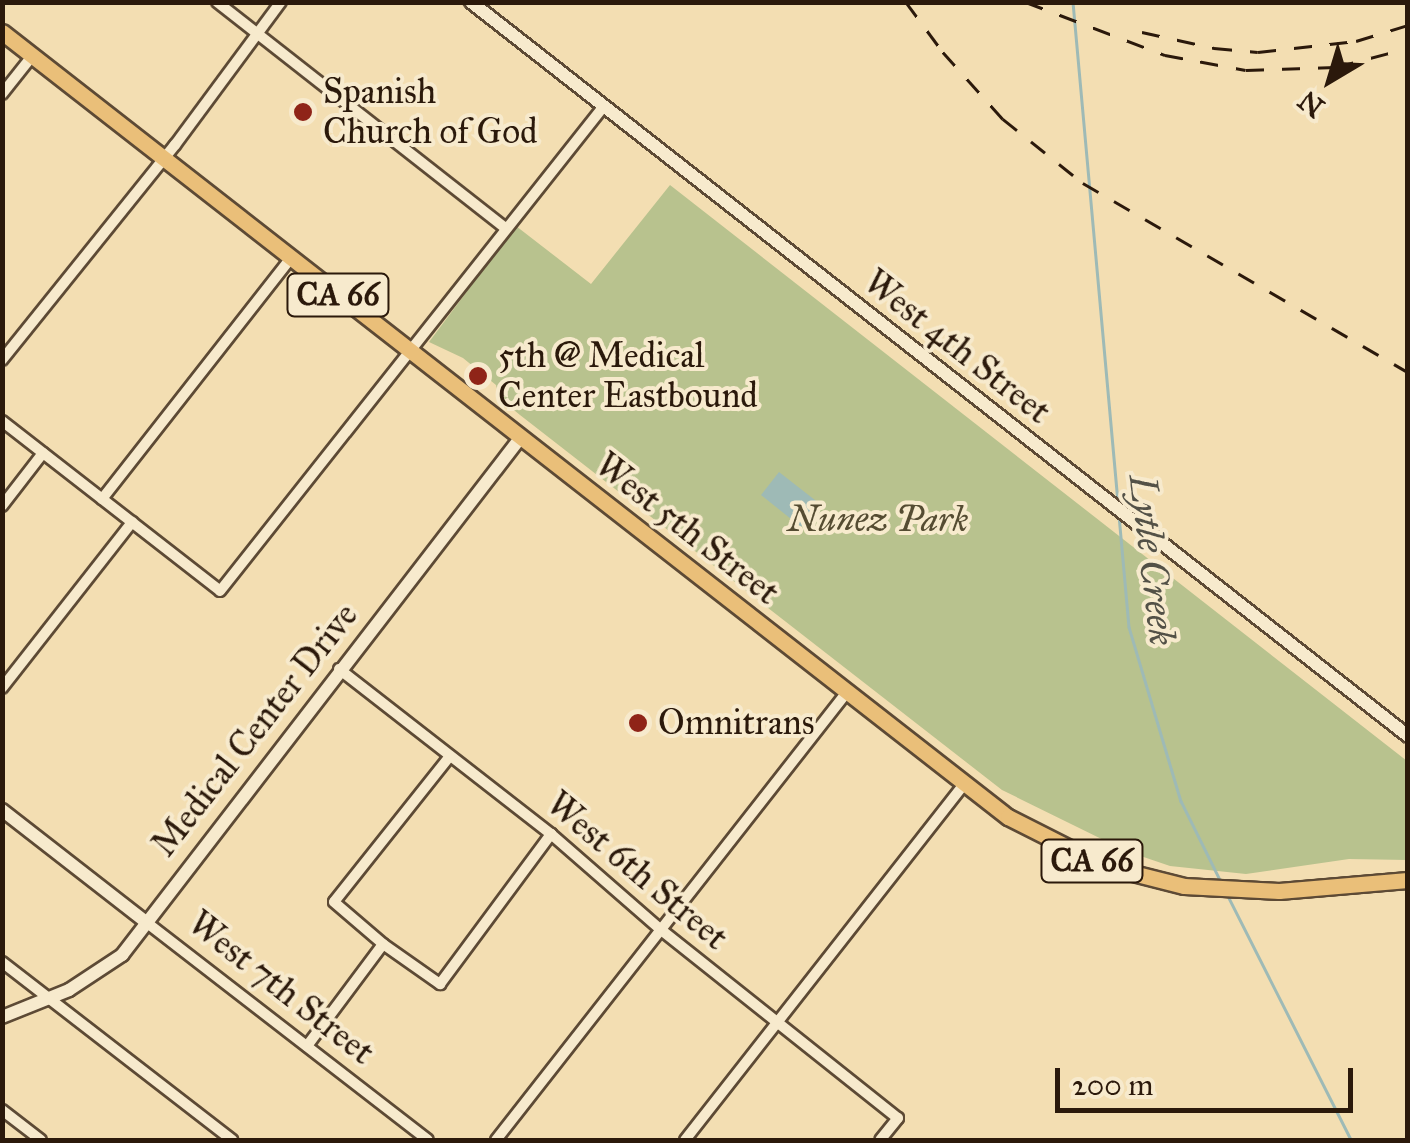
<!DOCTYPE html>
<html>
<head>
<meta charset="utf-8">
<style>
  body { margin:0 }
  #map { position:relative; width:1410px; height:1143px; overflow:hidden; background:#f3deb2; font-family:"IM FELL Great Primer",serif }
  div>[style] { position:absolute }
  .green>* { inset:0; background:#b8c28e }
  .water>* { inset:0; background:#9ebab6 }
  .stream>* { height:2.5px; margin:-1.25px; padding:0 1.25px; transform-origin:1.25px; border-radius:1.25px; background:#9ebab6 }
  .roads { filter:drop-shadow(2px 0 #5d4a35) drop-shadow(-2px 0 #5d4a35) drop-shadow(0 2px #5d4a35) drop-shadow(0 -2px #5d4a35) }
  .minor>* { height:10px; margin:-5px; padding:0 5px; transform-origin:5px; border-radius:5px; background:#f7eacd }
  .tertiary>* { height:12px; margin:-6px; padding:0 6px; transform-origin:6px; border-radius:6px; background:#f7eacd }
  .primary>* { height:15px; margin:-7.5px; padding:0 7.5px; transform-origin:7.5px; border-radius:7.5px; background:#eabf79 }
  .rail>* { height:2.5px; margin-top:-1.25px; transform-origin:0; background:repeating-linear-gradient(90deg,#2b190b 0 18px,transparent 0 36px) }
  .dots>* { width:28px; height:28px; translate:-50% -50%; box-sizing:border-box; border:5px solid #f7eacd; border-radius:50% }
  span { translate:-50% -50%; white-space:nowrap; text-align:center; line-height:1.15; -webkit-text-stroke:8px #f7eacd; paint-order:stroke }
  .shield-label span { padding:2px 8px; background:#f7eacd; border:2px solid; border-radius:8px; -webkit-text-stroke-width:0 }
  .shield-label { font-size:32px; color:#2b190b; font-weight:700 }
  .poi-label { font-size:35px; color:#2b190b }
  .left { translate:0 -50%; text-align:left }
  .street-label { font-size:35px; color:#2b190b }
  .park-label { font-size:35px; color:#554c32; font-style:italic }
  .water-label { font-size:38px; color:#535147; font-style:italic }
  .frame { position:absolute; inset:0; border:5px solid #2b190b; pointer-events:none }
  .north { position:absolute; left:1280px; top:30px; width:100px; height:100px; -webkit-text-stroke:8px #f7eacd; paint-order:stroke; rotate:218deg; font-size:28px; font-weight:700; line-height:40px; text-align:center; color:#2b190b }
  .north::after { content:''; display:block; margin:auto; width:35px; height:45px; background:#2b190b; clip-path:polygon(50% 0,100% 100%,50% 72%,0 100%) }
  .scale { position:absolute; left:1055px; top:1068px; width:298px; height:45px; box-sizing:border-box; border:5px solid #2b190b; border-top:0; padding-left:12px; font-size:30px; line-height:35px; white-space:nowrap; color:#2b190b; -webkit-text-stroke:8px #f7eacd; paint-order:stroke }
</style>
</head>
<body>
<div id="map">
  <div class="green">
    <div style="clip-path:polygon(670px 185px,1407px 761px,1407px 860px,1349px 859px,1246px 874px,1170px 866px,1126px 851px,1002px 790px,520px 415px,499px 398px,496px 385px,463px 358px,429px 342px,516px 226px,591px 284px)"></div>
  </div>
  <div class="water">
    <div style="clip-path:polygon(779px 472px,820px 504px,801px 527px,761px 495px)"></div>
  </div>
  <div class="stream">
    <div style="left:1073px;top:2px;width:502px;rotate:84.86deg"></div>
    <div style="left:1119px;top:515px;width:112px;rotate:84.9deg"></div>
    <div style="left:1129px;top:627px;width:182px;rotate:73.4deg"></div>
    <div style="left:1181px;top:801px;width:88px;rotate:63.7deg"></div>
    <div style="left:1228px;top:896px;width:273px;rotate:63.2deg"></div>
  </div>
  <div class="roads">
    <div class="minor">
      <div style="left:217px;top:2px;width:367px;rotate:38.1deg"></div>
      <div style="left:2px;top:94px;width:50px;rotate:-51.5deg"></div>
      <div style="left:2px;top:360px;width:276px;rotate:-51.2deg"></div>
      <div style="left:175px;top:145px;width:178px;rotate:-53.5deg"></div>
      <div style="left:2px;top:421px;width:276px;rotate:37.9deg"></div>
      <div style="left:220px;top:591px;width:619px;rotate:-51.63deg"></div>
      <div style="left:102px;top:499px;width:306px;rotate:-51.9deg"></div>
      <div style="left:2px;top:506px;width:67px;rotate:-52.3deg"></div>
      <div style="left:339px;top:669px;width:269px;rotate:37.9deg"></div>
      <div style="left:551px;top:834px;width:145px;rotate:41.1deg"></div>
      <div style="left:660px;top:929px;width:304px;rotate:38.5deg"></div>
      <div style="left:898px;top:1118px;width:28px;rotate:129deg"></div>
      <div style="left:2px;top:688px;width:211px;rotate:-51.9deg"></div>
      <div style="left:450px;top:756px;width:186px;rotate:128.5deg"></div>
      <div style="left:334px;top:902px;width:65px;rotate:40.6deg"></div>
      <div style="left:383px;top:944px;width:70px;rotate:35.1deg"></div>
      <div style="left:440px;top:984px;width:187px;rotate:-53.5deg"></div>
      <div style="left:146px;top:922px;width:356px;rotate:37.7deg"></div>
      <div style="left:2px;top:962px;width:291px;rotate:37.7deg"></div>
      <div style="left:307px;top:1046px;width:127px;rotate:-53.3deg"></div>
      <div style="left:2px;top:1110px;width:49px;rotate:37.6deg"></div>
      <div style="left:496px;top:1140px;width:569px;rotate:-51.92deg"></div>
      <div style="left:685px;top:1140px;width:452px;rotate:-51.9deg"></div>
    </div>
    <div class="tertiary">
      <div style="left:471px;top:2px;width:1190px;rotate:38.07deg"></div>
      <div style="left:2px;top:810px;width:182px;rotate:37.9deg"></div>
      <div style="left:2px;top:1017px;width:72px;rotate:-21.9deg"></div>
      <div style="left:69px;top:990px;width:64px;rotate:-33.4deg"></div>
      <div style="left:122px;top:955px;width:654px;rotate:-52.39deg"></div>
    </div>
    <div class="primary">
      <div style="left:2px;top:32px;width:1276px;rotate:37.97deg"></div>
      <div style="left:1008px;top:817px;width:109px;rotate:26.8deg"></div>
      <div style="left:1105px;top:866px;width:81px;rotate:14.2deg"></div>
      <div style="left:1184px;top:886px;width:95px;rotate:3deg"></div>
      <div style="left:1279px;top:891px;width:129px;rotate:-4.9deg"></div>
    </div>
  </div>
  <div class="rail">
    <div style="left:906px;top:2px;width:62px;rotate:53.5deg"></div>
    <div style="left:943px;top:52px;width:90px;rotate:48.2deg"></div>
    <div style="left:1003px;top:119px;width:102px;rotate:38.7deg"></div>
    <div style="left:1083px;top:183px;width:376px;rotate:30.2deg"></div>
    <div style="left:1026px;top:2px;width:149px;rotate:20.9deg"></div>
    <div style="left:1165px;top:55px;width:82px;rotate:10.5deg"></div>
    <div style="left:1246px;top:70px;width:90px;rotate:-1.9deg"></div>
    <div style="left:1336px;top:67px;width:74px;rotate:-14.8deg"></div>
    <div style="left:1142px;top:32px;width:74px;rotate:12.5deg"></div>
    <div style="left:1214px;top:48px;width:44px;rotate:5.2deg"></div>
    <div style="left:1258px;top:52px;width:99px;rotate:-6.4deg"></div>
    <div style="left:1356px;top:41px;width:54px;rotate:-17.1deg"></div>
  </div>
  <div class="dots">
    <div style="left:303px;top:112px;background:#8f2418"></div>
    <div style="left:478px;top:376px;background:#8f2418"></div>
    <div style="left:638px;top:723px;background:#8f2418"></div>
  </div>
  <div class="shield-label">
    <span style="left:338px;top:295px">CA 66</span>
    <span style="left:1092px;top:861px">CA 66</span>
  </div>
  <div class="poi-label">
    <span class="left" style="left:323px;top:112px">Spanish<br>Church of God</span>
    <span class="left" style="left:498px;top:376px">5th @ Medical<br>Center Eastbound</span>
    <span class="left" style="left:658px;top:723px">Omnitrans</span>
  </div>
  <div class="street-label">
    <span style="left:957px;top:347px;rotate:38deg">West 4th Street</span>
    <span style="left:687px;top:529px;rotate:38deg">West 5th Street</span>
    <span style="left:255px;top:730px;rotate:-52deg">Medical Center Drive</span>
    <span style="left:637px;top:871px;rotate:40deg">West 6th Street</span>
    <span style="left:281px;top:988px;rotate:38deg">West 7th Street</span>
  </div>
  <div class="park-label">
    <span style="left:878px;top:520px">Nunez Park</span>
  </div>
  <div class="water-label">
    <span style="left:1152px;top:560px;rotate:83deg">Lytle Creek</span>
  </div>
  <div class="frame"></div>
  <div class="north">N</div>
  <div class="scale">200 m</div>
</div>
</body>
</html>
